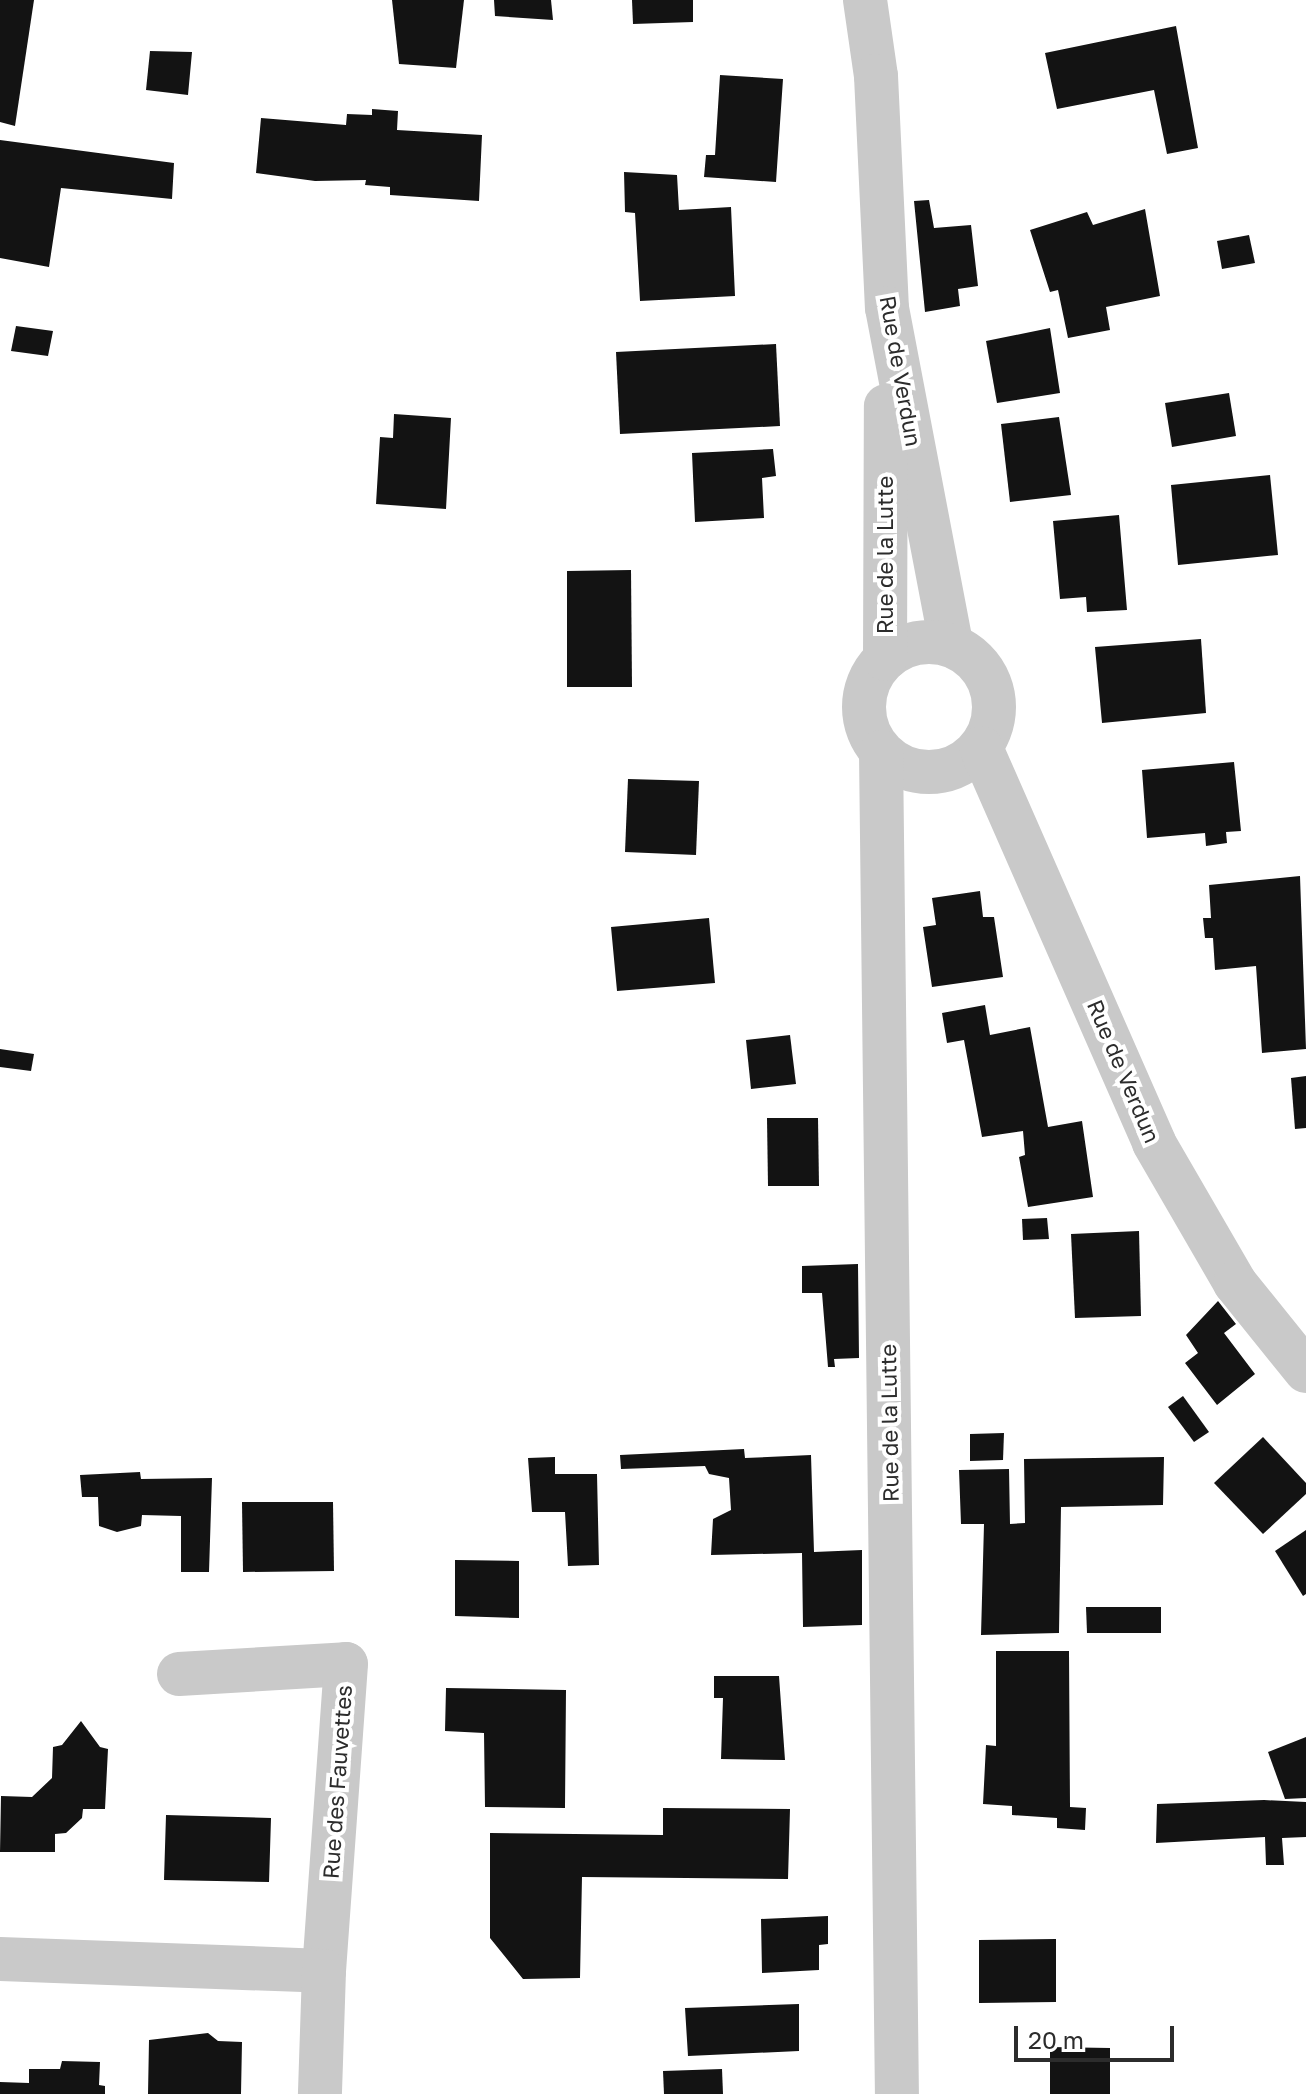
<!DOCTYPE html>
<html>
<head>
<meta charset="utf-8">
<style>
  body { margin:0 }
  #map { position:relative; width:1306px; height:2094px; overflow:hidden; background:#fff; font-family:"Golos Text",sans-serif }
  div>[style] { position:absolute }
  .building>* { inset:0; background:#131313 }
  .minor>* { height:44px; margin:-22px; padding:0 22px; transform-origin:22px; border-radius:22px; background:#c9c9c9 }
  .minor>.ring { margin:-22px; padding:0; box-sizing:content-box; background:none; border:44px solid #c9c9c9; border-radius:50% }
  span { translate:-50% -50%; white-space:nowrap; text-align:center; line-height:1.15; -webkit-text-stroke:8px #fff; paint-order:stroke }
  .street-label { font-size:22px; color:#2c2c2c }
  .scale { position:absolute; left:1014px; top:2026px; width:160px; height:36px; box-sizing:border-box; border:4px solid #2c2c2c; border-top:0; padding-left:10px; font-size:24px; line-height:28px; white-space:nowrap; color:#2c2c2c; -webkit-text-stroke:6px #fff; paint-order:stroke }
</style>
</head>
<body>
<div id="map">
  <div class="building">
    <div style="clip-path:polygon(0 0,34px 0,15px 126px,0 122px)"></div>
    <div style="clip-path:polygon(392px 0,464px 0,456px 68px,399px 64px)"></div>
    <div style="clip-path:polygon(494px 0,551px 0,553px 20px,495px 16px)"></div>
    <div style="clip-path:polygon(632px 0,693px 0,693px 22px,633px 24px)"></div>
    <div style="clip-path:polygon(1176px 26px,1198px 148px,1167px 154px,1154px 90px,1057px 109px,1045px 53px)"></div>
    <div style="clip-path:polygon(150px 51px,192px 52px,188px 95px,146px 90px)"></div>
    <div style="clip-path:polygon(720px 75px,783px 79px,776px 182px,704px 177px,706px 155px,715px 155px)"></div>
    <div style="clip-path:polygon(372px 109px,398px 111px,397px 130px,482px 135px,479px 201px,390px 195px,390px 187px,365px 185px,366px 180px,315px 181px,256px 173px,261px 118px,346px 125px,347px 114px,372px 115px)"></div>
    <div style="clip-path:polygon(0 140px,174px 163px,172px 199px,61px 188px,49px 267px,0 258px)"></div>
    <div style="clip-path:polygon(624px 172px,677px 175px,679px 210px,731px 207px,735px 296px,640px 301px,635px 213px,625px 212px)"></div>
    <div style="clip-path:polygon(929px 200px,934px 228px,971px 225px,978px 286px,958px 289px,960px 306px,925px 312px,914px 201px)"></div>
    <div style="clip-path:polygon(1145px 209px,1160px 296px,1106px 307px,1110px 330px,1068px 338px,1058px 290px,1050px 292px,1030px 230px,1087px 212px,1093px 225px)"></div>
    <div style="clip-path:polygon(1249px 235px,1255px 263px,1222px 269px,1217px 241px)"></div>
    <div style="clip-path:polygon(16px 326px,53px 331px,48px 356px,11px 351px)"></div>
    <div style="clip-path:polygon(1050px 328px,1060px 393px,997px 403px,986px 341px)"></div>
    <div style="clip-path:polygon(776px 344px,780px 426px,620px 434px,616px 352px)"></div>
    <div style="clip-path:polygon(1229px 393px,1236px 436px,1172px 447px,1165px 403px)"></div>
    <div style="clip-path:polygon(394px 414px,451px 418px,446px 509px,376px 504px,380px 437px,393px 438px)"></div>
    <div style="clip-path:polygon(1059px 417px,1071px 495px,1010px 502px,1001px 424px)"></div>
    <div style="clip-path:polygon(773px 449px,776px 476px,762px 478px,764px 518px,695px 522px,692px 453px)"></div>
    <div style="clip-path:polygon(1270px 475px,1278px 555px,1178px 565px,1171px 485px)"></div>
    <div style="clip-path:polygon(1119px 515px,1127px 610px,1087px 612px,1086px 597px,1060px 599px,1053px 521px)"></div>
    <div style="clip-path:polygon(631px 570px,632px 687px,567px 687px,567px 571px)"></div>
    <div style="clip-path:polygon(1201px 639px,1206px 713px,1102px 723px,1095px 647px)"></div>
    <div style="clip-path:polygon(1234px 762px,1241px 831px,1226px 832px,1227px 843px,1206px 846px,1205px 833px,1147px 838px,1142px 770px)"></div>
    <div style="clip-path:polygon(628px 779px,699px 781px,696px 855px,625px 852px)"></div>
    <div style="clip-path:polygon(1300px 876px,1306px 1049px,1262px 1053px,1256px 966px,1215px 970px,1213px 938px,1205px 938px,1203px 918px,1211px 918px,1209px 885px)"></div>
    <div style="clip-path:polygon(980px 891px,983px 917px,994px 917px,1003px 977px,932px 987px,923px 927px,936px 925px,932px 898px)"></div>
    <div style="clip-path:polygon(709px 918px,715px 983px,617px 991px,611px 927px)"></div>
    <div style="clip-path:polygon(985px 1005px,990px 1035px,1030px 1027px,1048px 1127px,1082px 1121px,1093px 1197px,1028px 1207px,1019px 1157px,1025px 1155px,1023px 1131px,982px 1137px,964px 1040px,947px 1043px,942px 1013px)"></div>
    <div style="clip-path:polygon(790px 1035px,796px 1084px,751px 1089px,746px 1040px)"></div>
    <div style="clip-path:polygon(0 1049px,34px 1054px,31px 1071px,0 1067px)"></div>
    <div style="clip-path:polygon(1306px 1076px,1306px 1128px,1295px 1129px,1291px 1078px)"></div>
    <div style="clip-path:polygon(767px 1118px,818px 1118px,819px 1186px,768px 1186px)"></div>
    <div style="clip-path:polygon(1047px 1218px,1049px 1239px,1023px 1240px,1022px 1219px)"></div>
    <div style="clip-path:polygon(1139px 1231px,1141px 1316px,1075px 1318px,1071px 1234px)"></div>
    <div style="clip-path:polygon(858px 1264px,859px 1358px,834px 1359px,835px 1367px,828px 1367px,822px 1293px,802px 1293px,802px 1266px)"></div>
    <div style="clip-path:polygon(1218px 1301px,1236px 1324px,1224px 1333px,1255px 1374px,1217px 1405px,1185px 1363px,1198px 1353px,1186px 1335px)"></div>
    <div style="clip-path:polygon(1183px 1396px,1209px 1432px,1194px 1442px,1168px 1407px)"></div>
    <div style="clip-path:polygon(1004px 1433px,1003px 1460px,970px 1461px,970px 1434px)"></div>
    <div style="clip-path:polygon(1263px 1437px,1306px 1483px,1306px 1494px,1263px 1534px,1214px 1483px)"></div>
    <div style="clip-path:polygon(744px 1449px,745px 1458px,811px 1455px,814px 1552px,862px 1550px,862px 1625px,803px 1627px,802px 1553px,711px 1555px,713px 1519px,731px 1510px,729px 1478px,709px 1474px,705px 1466px,621px 1469px,620px 1455px)"></div>
    <div style="clip-path:polygon(555px 1457px,555px 1474px,597px 1474px,599px 1565px,568px 1566px,565px 1512px,532px 1512px,528px 1458px)"></div>
    <div style="clip-path:polygon(1164px 1457px,1163px 1505px,1061px 1507px,1059px 1633px,981px 1635px,984px 1524px,961px 1524px,959px 1470px,1009px 1469px,1010px 1524px,1025px 1523px,1024px 1459px)"></div>
    <div style="clip-path:polygon(140px 1472px,141px 1479px,212px 1478px,209px 1572px,181px 1572px,181px 1516px,142px 1515px,141px 1526px,117px 1532px,99px 1526px,98px 1497px,82px 1497px,80px 1475px)"></div>
    <div style="clip-path:polygon(242px 1502px,333px 1502px,334px 1571px,243px 1572px)"></div>
    <div style="clip-path:polygon(1306px 1530px,1306px 1594px,1303px 1596px,1275px 1551px)"></div>
    <div style="clip-path:polygon(455px 1560px,519px 1561px,519px 1618px,455px 1616px)"></div>
    <div style="clip-path:polygon(1086px 1607px,1161px 1607px,1161px 1633px,1087px 1633px)"></div>
    <div style="clip-path:polygon(996px 1651px,1069px 1651px,1070px 1807px,1086px 1808px,1085px 1830px,1057px 1828px,1057px 1818px,1012px 1815px,1012px 1806px,983px 1804px,986px 1745px,996px 1746px)"></div>
    <div style="clip-path:polygon(714px 1676px,779px 1676px,785px 1760px,721px 1759px,723px 1698px,714px 1698px)"></div>
    <div style="clip-path:polygon(446px 1688px,566px 1690px,565px 1808px,485px 1807px,484px 1733px,445px 1731px)"></div>
    <div style="clip-path:polygon(81px 1721px,100px 1747px,108px 1749px,105px 1809px,83px 1809px,82px 1818px,66px 1833px,55px 1834px,55px 1852px,0 1852px,1px 1796px,32px 1797px,52px 1778px,53px 1747px,62px 1745px)"></div>
    <div style="clip-path:polygon(1306px 1737px,1306px 1798px,1285px 1799px,1268px 1752px)"></div>
    <div style="clip-path:polygon(1264px 1800px,1306px 1802px,1306px 1837px,1282px 1838px,1284px 1865px,1266px 1865px,1265px 1837px,1156px 1843px,1157px 1804px)"></div>
    <div style="clip-path:polygon(663px 1808px,790px 1809px,788px 1879px,582px 1877px,580px 1978px,523px 1979px,490px 1938px,490px 1833px,663px 1835px)"></div>
    <div style="clip-path:polygon(166px 1815px,271px 1818px,269px 1882px,164px 1880px)"></div>
    <div style="clip-path:polygon(828px 1916px,828px 1944px,819px 1945px,819px 1970px,762px 1973px,761px 1919px)"></div>
    <div style="clip-path:polygon(1056px 1939px,1056px 2002px,979px 2003px,979px 1940px)"></div>
    <div style="clip-path:polygon(799px 2004px,799px 2051px,688px 2056px,685px 2008px)"></div>
    <div style="clip-path:polygon(208px 2033px,218px 2041px,242px 2042px,241px 2094px,148px 2094px,149px 2040px)"></div>
    <div style="clip-path:polygon(1050px 2047px,1110px 2048px,1110px 2094px,1050px 2094px)"></div>
    <div style="clip-path:polygon(62px 2061px,100px 2062px,99px 2085px,105px 2086px,105px 2094px,0 2094px,0 2082px,29px 2083px,29px 2069px,60px 2069px)"></div>
    <div style="clip-path:polygon(722px 2069px,723px 2094px,664px 2094px,663px 2071px)"></div>
  </div>
  <div class="minor">
    <div style="left:865px;top:0;width:77px;rotate:81.8deg"></div>
    <div style="left:876px;top:76px;width:232px;rotate:87.3deg"></div>
    <div style="left:887px;top:308px;width:343px;rotate:79.2deg"></div>
    <div class="ring" style="left:864px;top:642px;width:86px;height:86px"></div>
    <div style="left:885px;top:659px;width:253px;rotate:-89.8deg"></div>
    <div style="left:981px;top:748px;width:431px;rotate:66.3deg"></div>
    <div style="left:1154px;top:1143px;width:162px;rotate:59.9deg"></div>
    <div style="left:1235px;top:1283px;width:113px;rotate:51.1deg"></div>
    <div style="left:881px;top:752px;width:1342px;rotate:89.32deg"></div>
    <div style="left:179px;top:1674px;width:167px;rotate:-3.4deg"></div>
    <div style="left:346px;top:1664px;width:308px;rotate:94.1deg"></div>
    <div style="left:0;top:1959px;width:324px;rotate:2.1deg"></div>
    <div style="left:324px;top:1971px;width:123px;rotate:91.9deg"></div>
  </div>
  <div class="street-label">
    <span style="left:901px;top:371px;rotate:80deg">Rue de Verdun</span>
    <span style="left:885px;top:555px;rotate:-90deg">Rue de la Lutte</span>
    <span style="left:1124px;top:1071px;rotate:67deg">Rue de Verdun</span>
    <span style="left:889px;top:1423px;rotate:-91deg">Rue de la Lutte</span>
    <span style="left:337px;top:1782px;rotate:-86deg">Rue des Fauvettes</span>
  </div>
  <div class="scale">20 m</div>
</div>
</body>
</html>
